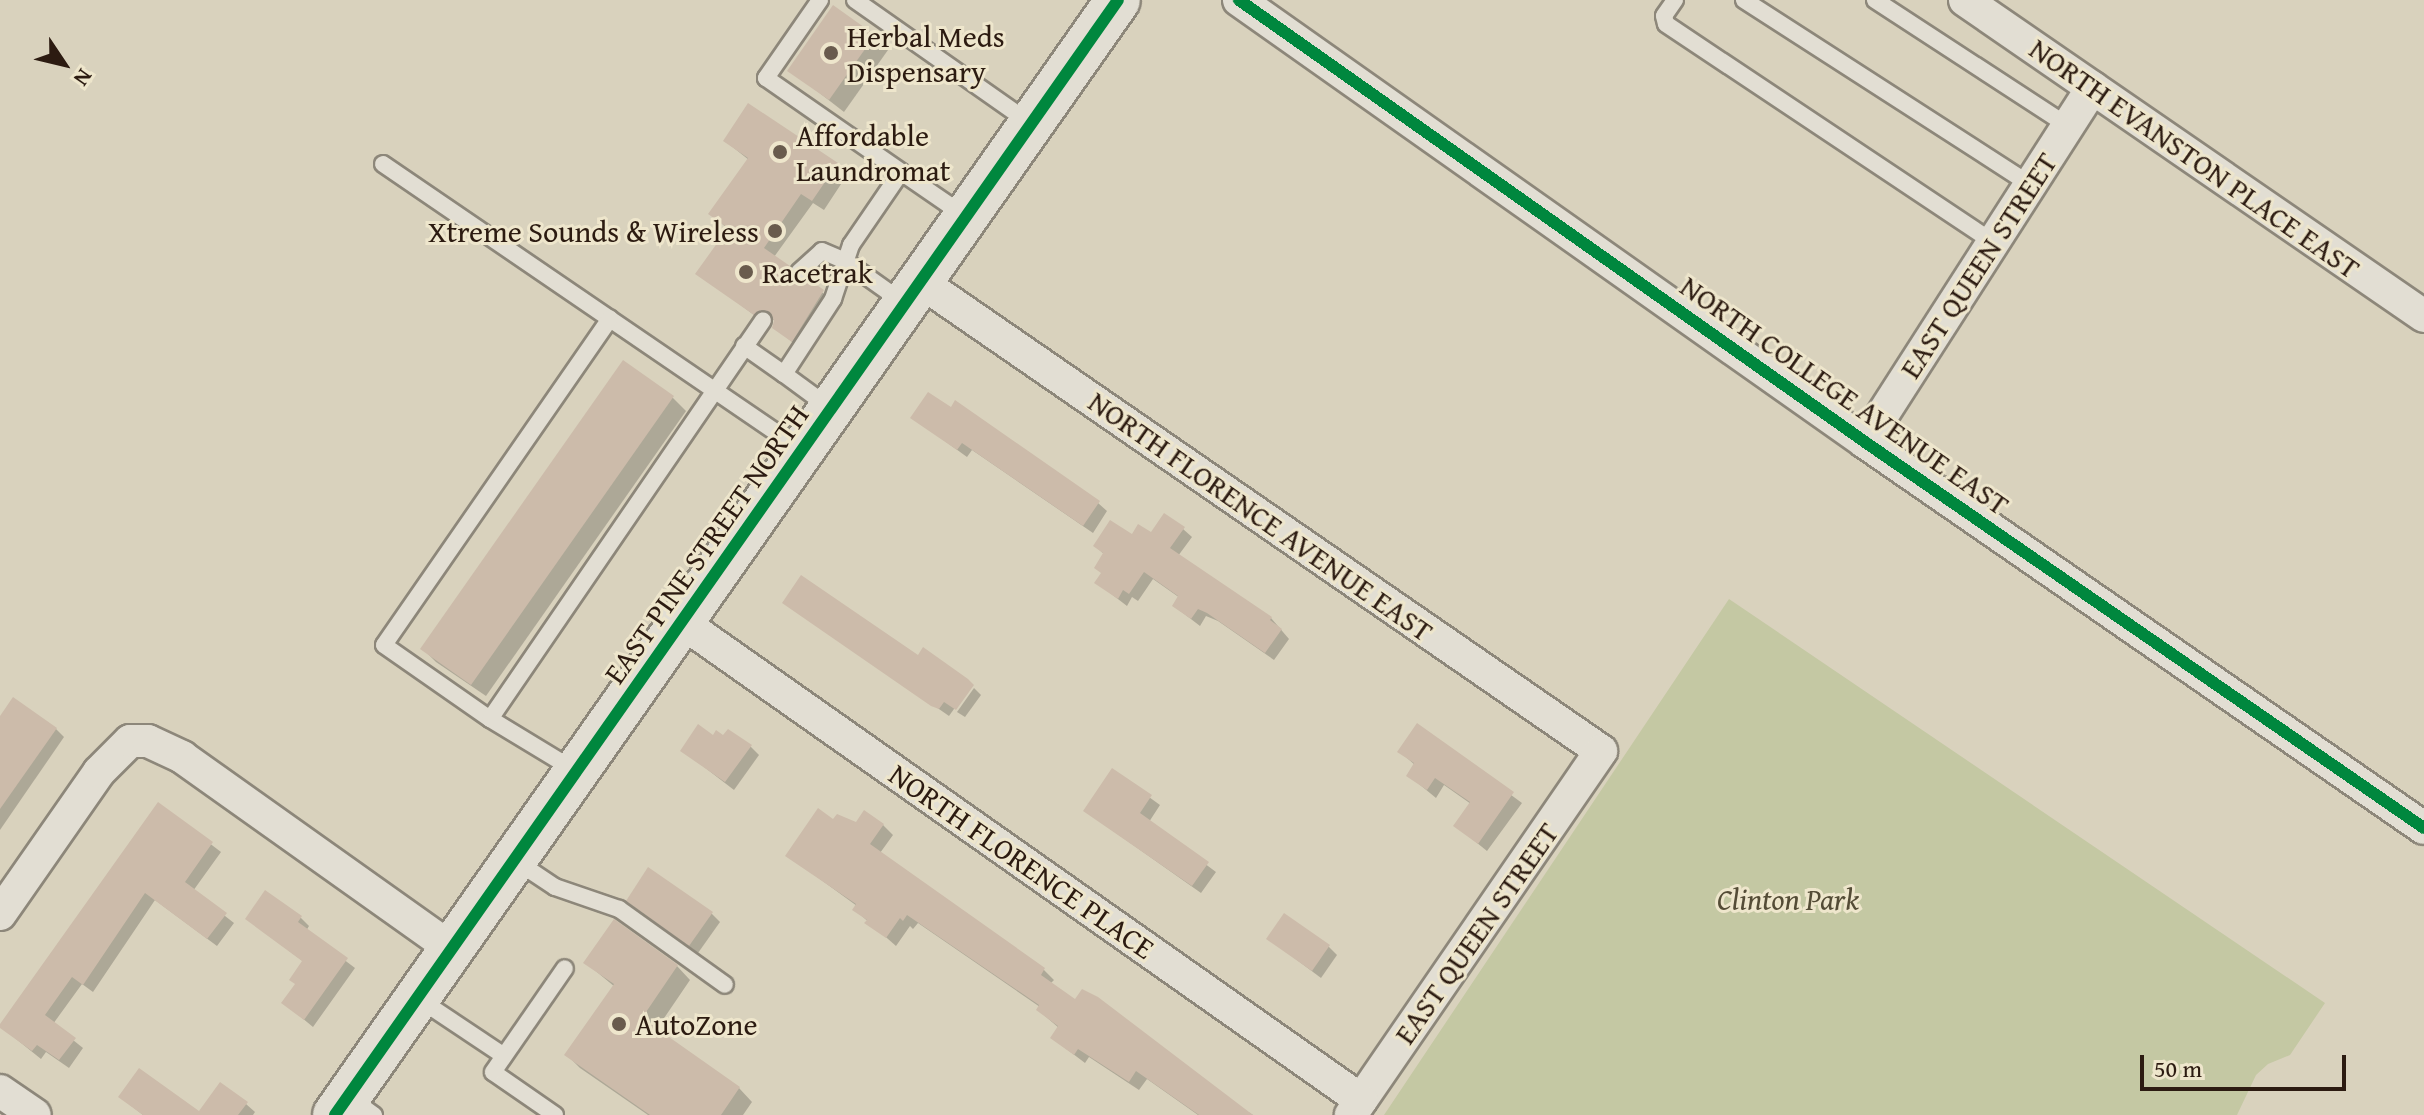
<!DOCTYPE html>
<html>
<head>
<meta charset="utf-8">
<style>
  body { margin:0 }
  #map { position:relative; width:2424px; height:1115px; overflow:hidden; background:#d9d2bd; font-family:"Gentium Book Plus",serif }
  div>[style] { position:absolute }
  .green>* { inset:0; background:#c4c8a3 }
  .shadow>* { inset:0; background:#0003 }
  .building>* { inset:0; background:#cba }
  .roads { filter:drop-shadow(2px 0 #8d877a) drop-shadow(-2px 0 #8d877a) drop-shadow(0 2px #8d877a) drop-shadow(0 -2px #8d877a) }
  .service>* { height:16px; margin:-8px; padding:0 8px; transform-origin:8px; border-radius:8px; background:#e2ded3 }
  .minor>* { height:32px; margin:-16px; padding:0 16px; transform-origin:16px; border-radius:16px; background:#e2ded3 }
  .secondary>* { height:44px; margin:-22px; padding:0 22px; transform-origin:22px; border-radius:22px; background:#e2ded3 }
  .cycleway>* { height:12px; margin:-6px; padding:0 6px; transform-origin:6px; border-radius:6px; background:#00873e }
  .dots>* { width:22px; height:22px; translate:-50% -50%; box-sizing:border-box; border:4px solid #eee6cc; border-radius:50% }
  span { translate:-50% -50%; white-space:nowrap; text-align:center; line-height:1.15; -webkit-text-stroke:6px #eee6cc; paint-order:stroke }
  .poi-label { font-size:30px; color:#2c1b11 }
  .left { translate:0 -50%; text-align:left }
  .right { translate:-100% -50%; text-align:right }
  .street-label { font-size:30px; color:#2c1b11 }
  .park-label { font-size:30px; color:#544c36; font-style:italic }
  .north { position:absolute; left:24px; top:24px; width:80px; height:80px; -webkit-text-stroke:6px #eee6cc; paint-order:stroke; rotate:125deg; font-size:22px; font-weight:700; line-height:32px; text-align:center; color:#2c1b11 }
  .north::after { content:''; display:block; margin:auto; width:28px; height:36px; background:#2c1b11; clip-path:polygon(50% 0,100% 100%,50% 72%,0 100%) }
  .scale { position:absolute; left:2140px; top:1055px; width:206px; height:36px; box-sizing:border-box; border:4px solid #2c1b11; border-top:0; padding-left:10px; font-size:24px; line-height:28px; white-space:nowrap; color:#2c1b11; -webkit-text-stroke:6px #eee6cc; paint-order:stroke }
</style>
</head>
<body>
<div id="map">
  <div class="green">
    <div style="clip-path:polygon(1729px 599px,2325px 1003px,2290px 1055px,2268px 1064px,2256px 1075px,2237px 1115px,1384px 1115px)"></div>
  </div>
  <div class="shadow">
    <div style="clip-path:polygon(834px 8px,888px 50px,844px 112px,790px 70px)"></div>
    <div style="clip-path:polygon(749px 106px,847px 175px,824px 210px,813px 203px,774px 257px,800px 279px,800px 285px,808px 281px,834px 302px,803px 351px,774px 327px,777px 318px,766px 324px,698px 273px,729px 230px,710px 213px,749px 160px,725px 141px)"></div>
    <div style="clip-path:polygon(672px 397px,686px 411px,486px 696px,436px 662px,423px 649px)"></div>
    <div style="clip-path:polygon(913px 418px,1098px 503px,1107px 511px,1093px 533px,972px 450px,967px 457px)"></div>
    <div style="clip-path:polygon(1183px 529px,1192px 537px,1178px 556px,1271px 618px,1289px 639px,1274px 660px,1218px 621px,1206px 616px,1200px 626px,1174px 606px,1180px 598px,1153px 579px,1138px 601px,1132px 597px,1127px 606px,1097px 583px,1103px 574px,1105px 555px,1095px 546px)"></div>
    <div style="clip-path:polygon(785px 602px,918px 658px,971px 685px,949px 716px)"></div>
    <div style="clip-path:polygon(974px 688px,981px 695px,965px 717px,957px 712px)"></div>
    <div style="clip-path:polygon(0 719px,56px 729px,64px 737px,0 830px)"></div>
    <div style="clip-path:polygon(1417px 726px,1522px 803px,1487px 851px,1456px 826px,1471px 804px,1444px 785px,1436px 798px,1408px 775px,1415px 765px,1400px 752px)"></div>
    <div style="clip-path:polygon(713px 738px,750px 746px,759px 755px,734px 790px,682px 750px)"></div>
    <div style="clip-path:polygon(1113px 771px,1160px 805px,1149px 822px,1216px 872px,1201px 893px,1085px 811px)"></div>
    <div style="clip-path:polygon(158px 804px,221px 852px,193px 891px,234px 923px,217px 946px,155px 900px,93px 992px,82px 984px,53px 1024px,83px 1048px,69px 1068px,46px 1052px,41px 1059px,0 1026px)"></div>
    <div style="clip-path:polygon(834px 822px,883px 825px,893px 835px,880px 853px,1044px 970px,1054px 980px,1050px 984px,1253px 1115px,1198px 1115px,1147px 1079px,1139px 1090px,1089px 1057px,1085px 1063px,1052px 1038px,1059px 1028px,1038px 1010px,1040px 1007px,918px 923px,913px 929px,910px 926px,896px 946px,855px 910px,857px 906px,787px 855px)"></div>
    <div style="clip-path:polygon(637px 907px,711px 913px,720px 922px,698px 953px)"></div>
    <div style="clip-path:polygon(301px 918px,309px 926px,306px 931px,355px 968px,313px 1027px,284px 1003px,297px 985px,304px 962px,247px 919px)"></div>
    <div style="clip-path:polygon(1269px 939px,1328px 946px,1337px 955px,1321px 978px)"></div>
    <div style="clip-path:polygon(586px 963px,677px 966px,690px 980px,656px 1030px,739px 1088px,752px 1102px,743px 1115px,648px 1115px,580px 1068px,567px 1055px,615px 987px)"></div>
    <div style="clip-path:polygon(120px 1097px,199px 1114px,246px 1104px,255px 1112px,253px 1115px,143px 1115px)"></div>
  </div>
  <div class="building">
    <div style="clip-path:polygon(833px 5px,875px 35px,829px 100px,787px 71px)"></div>
    <div style="clip-path:polygon(748px 103px,838px 163px,812px 201px,801px 194px,764px 248px,790px 266px,791px 280px,801px 283px,808px 279px,824px 290px,792px 342px,772px 328px,774px 321px,770px 312px,763px 310px,754px 315px,695px 274px,728px 228px,708px 214px,748px 158px,723px 141px)"></div>
    <div style="clip-path:polygon(623px 360px,674px 396px,471px 685px,420px 649px)"></div>
    <div style="clip-path:polygon(928px 392px,951px 407px,955px 400px,1100px 501px,1083px 526px,962px 443px,957px 450px,910px 418px)"></div>
    <div style="clip-path:polygon(1164px 513px,1185px 527px,1170px 548px,1272px 617px,1270px 620px,1282px 629px,1265px 653px,1207px 613px,1198px 609px,1191px 619px,1172px 606px,1178px 596px,1144px 572px,1129px 594px,1123px 590px,1118px 599px,1094px 583px,1101px 573px,1094px 568px,1103px 553px,1093px 546px,1110px 520px,1132px 534px,1138px 524px,1151px 532px)"></div>
    <div style="clip-path:polygon(801px 575px,918px 655px,923px 647px,968px 679px,974px 685px,956px 710px,944px 702px,939px 709px,931px 706px,782px 603px)"></div>
    <div style="clip-path:polygon(13px 697px,57px 728px,0 809px,0 716px)"></div>
    <div style="clip-path:polygon(1417px 723px,1514px 792px,1478px 844px,1453px 826px,1470px 802px,1435px 778px,1427px 790px,1406px 776px,1414px 763px,1397px 752px)"></div>
    <div style="clip-path:polygon(698px 724px,713px 735px,716px 730px,723px 735px,728px 729px,752px 745px,725px 782px,680px 751px)"></div>
    <div style="clip-path:polygon(1112px 768px,1152px 795px,1140px 813px,1209px 862px,1192px 886px,1083px 811px)"></div>
    <div style="clip-path:polygon(158px 802px,213px 842px,185px 882px,227px 913px,207px 939px,145px 893px,83px 985px,72px 977px,45px 1015px,76px 1038px,59px 1060px,37px 1045px,32px 1051px,0 1028px,0 1024px)"></div>
    <div style="clip-path:polygon(818px 808px,833px 819px,837px 814px,856px 822px,864px 810px,884px 824px,870px 844px,1045px 968px,1041px 975px,1075px 999px,1082px 989px,1098px 997px,1253px 1115px,1199px 1115px,1136px 1071px,1129px 1082px,1078px 1049px,1074px 1055px,1050px 1038px,1058px 1026px,1036px 1010px,1039px 1005px,907px 915px,903px 921px,900px 918px,886px 938px,864px 923px,867px 920px,852px 910px,856px 904px,785px 856px)"></div>
    <div style="clip-path:polygon(648px 867px,713px 912px,689px 946px,626px 901px)"></div>
    <div style="clip-path:polygon(265px 890px,302px 916px,298px 922px,348px 958px,304px 1020px,281px 1003px,295px 984px,289px 980px,302px 961px,245px 919px)"></div>
    <div style="clip-path:polygon(1284px 913px,1330px 945px,1312px 971px,1266px 939px)"></div>
    <div style="clip-path:polygon(614px 919px,678px 965px,642px 1018px,740px 1087px,721px 1115px,650px 1115px,564px 1055px,614px 984px,583px 963px)"></div>
    <div style="clip-path:polygon(139px 1068px,199px 1111px,220px 1082px,248px 1102px,238px 1115px,143px 1115px,118px 1097px)"></div>
  </div>
  <div class="roads">
    <div class="service">
      <div style="left:820px;top:0;width:95px;rotate:124.7deg"></div>
      <div style="left:766px;top:78px;width:165px;rotate:34.8deg"></div>
      <div style="left:855px;top:0;width:214px;rotate:35.1deg"></div>
      <div style="left:1675px;top:0;width:19px;rotate:125deg"></div>
      <div style="left:1664px;top:16px;width:8px;rotate:76deg"></div>
      <div style="left:1666px;top:24px;width:393px;rotate:33.7deg"></div>
      <div style="left:1744px;top:0;width:340px;rotate:32.8deg"></div>
      <div style="left:1875px;top:0;width:230px;rotate:33.1deg"></div>
      <div style="left:383px;top:164px;width:507px;rotate:34.32deg"></div>
      <div style="left:799px;top:272px;width:31px;rotate:-42deg"></div>
      <div style="left:822px;top:251px;width:25px;rotate:23deg"></div>
      <div style="left:845px;top:261px;width:72px;rotate:35.4deg"></div>
      <div style="left:744px;top:346px;width:49px;rotate:35deg"></div>
      <div style="left:829px;top:407px;width:56px;rotate:-143.7deg"></div>
      <div style="left:784px;top:374px;width:90px;rotate:-56.8deg"></div>
      <div style="left:833px;top:299px;width:57px;rotate:-71.6deg"></div>
      <div style="left:851px;top:245px;width:88px;rotate:-55.6deg"></div>
      <div style="left:901px;top:172px;width:78px;rotate:34.5deg"></div>
      <div style="left:490px;top:719px;width:129px;rotate:-145.1deg"></div>
      <div style="left:384px;top:645px;width:397px;rotate:-55.3deg"></div>
      <div style="left:576px;top:771px;width:100px;rotate:-148.8deg"></div>
      <div style="left:490px;top:719px;width:483px;rotate:-55.6deg"></div>
      <div style="left:516px;top:861px;width:47px;rotate:33.7deg"></div>
      <div style="left:555px;top:887px;width:68px;rotate:19deg"></div>
      <div style="left:619px;top:909px;width:130px;rotate:35.6deg"></div>
      <div style="left:419px;top:999px;width:102px;rotate:33.8deg"></div>
      <div style="left:349px;top:1097px;width:31px;rotate:36deg"></div>
      <div style="left:555px;top:1115px;width:75px;rotate:-145.3deg"></div>
      <div style="left:493px;top:1072px;width:126px;rotate:-55.3deg"></div>
    </div>
    <div class="minor">
      <div style="left:1239px;top:0;width:766px;rotate:35.22deg"></div>
      <div style="left:1865px;top:442px;width:679px;rotate:34.63deg"></div>
      <div style="left:1965px;top:0;width:557px;rotate:34.55deg"></div>
      <div style="left:921px;top:282px;width:826px;rotate:34.59deg"></div>
      <div style="left:1601px;top:751px;width:442px;rotate:124.5deg"></div>
      <div style="left:1865px;top:442px;width:421px;rotate:-57.3deg"></div>
      <div style="left:683px;top:623px;width:829px;rotate:35.13deg"></div>
      <div style="left:0;top:914px;width:173px;rotate:-55.1deg"></div>
      <div style="left:99px;top:772px;width:44px;rotate:-45deg"></div>
      <div style="left:130px;top:741px;width:18px"></div>
      <div style="left:148px;top:741px;width:38px;rotate:25deg"></div>
      <div style="left:182px;top:757px;width:331px;rotate:35.4deg"></div>
      <div style="left:0;top:1091px;width:42px;rotate:34.4deg"></div>
    </div>
    <div class="secondary">
      <div style="left:335px;top:1115px;width:1362px;rotate:-54.92deg"></div>
    </div>
  </div>
  <div class="cycleway">
    <div style="left:1239px;top:0;width:766px;rotate:35.22deg"></div>
    <div style="left:1865px;top:442px;width:679px;rotate:34.63deg"></div>
    <div style="left:335px;top:1115px;width:1362px;rotate:-54.92deg"></div>
  </div>
  <div class="dots">
    <div style="left:831px;top:53px;background:#695b4d"></div>
    <div style="left:780px;top:152px;background:#695b4d"></div>
    <div style="left:775px;top:231px;background:#695b4d"></div>
    <div style="left:746px;top:272px;background:#695b4d"></div>
    <div style="left:619px;top:1024px;background:#695b4d"></div>
  </div>
  <div class="poi-label">
    <span class="left" style="left:847px;top:53px">Herbal Meds<br>Dispensary</span>
    <span class="left" style="left:796px;top:152px">Affordable<br>Laundromat</span>
    <span class="right" style="left:759px;top:231px">Xtreme Sounds &amp; Wireless</span>
    <span class="left" style="left:762px;top:272px">Racetrak</span>
    <span class="left" style="left:635px;top:1024px">AutoZone</span>
  </div>
  <div class="street-label">
    <span style="left:2195px;top:158px;rotate:35deg">NORTH EVANSTON PLACE EAST</span>
    <span style="left:1978px;top:265px;rotate:-57deg">EAST QUEEN STREET</span>
    <span style="left:1845px;top:395px;rotate:35deg">NORTH COLLEGE AVENUE EAST</span>
    <span style="left:1261px;top:516px;rotate:35deg">NORTH FLORENCE AVENUE EAST</span>
    <span style="left:706px;top:544px;rotate:-55deg">EAST PINE STREET NORTH</span>
    <span style="left:1022px;top:861px;rotate:35deg">NORTH FLORENCE PLACE</span>
    <span style="left:1476px;top:933px;rotate:-55deg">EAST QUEEN STREET</span>
  </div>
  <div class="park-label">
    <span style="left:1788px;top:899px">Clinton Park</span>
  </div>
  <div class="north">N</div>
  <div class="scale">50 m</div>
</div>
</body>
</html>
